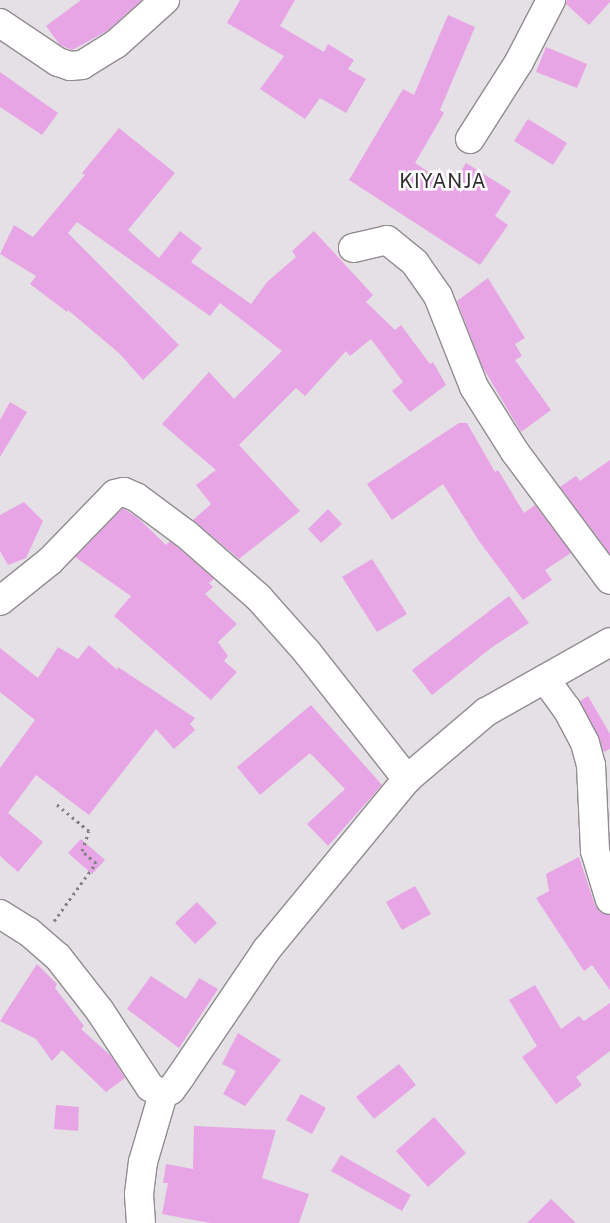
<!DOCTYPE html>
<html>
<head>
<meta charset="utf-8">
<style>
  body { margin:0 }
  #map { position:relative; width:610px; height:1223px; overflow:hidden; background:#e5e0e5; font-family:"Public Sans",sans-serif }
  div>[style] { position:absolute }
  .building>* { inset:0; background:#e7a5e5 }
  .path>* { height:3px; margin-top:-1.5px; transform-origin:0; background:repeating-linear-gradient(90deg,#858185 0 2.5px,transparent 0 6.5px) }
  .roads { filter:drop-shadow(1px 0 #918c90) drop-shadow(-1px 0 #918c90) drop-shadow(0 1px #918c90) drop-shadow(0 -1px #918c90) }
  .minor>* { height:28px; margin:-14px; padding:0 14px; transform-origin:14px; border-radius:14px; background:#fff }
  span { translate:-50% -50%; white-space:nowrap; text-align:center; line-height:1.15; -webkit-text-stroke:5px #fff; paint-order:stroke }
  .quarter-label { font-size:20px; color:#322e31; letter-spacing:1px }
</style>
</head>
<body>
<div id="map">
  <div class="building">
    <div style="clip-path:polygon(81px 0,142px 0,107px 31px,72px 50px,60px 45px,46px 26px)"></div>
    <div style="clip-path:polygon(240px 0,295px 0,280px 26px,324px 52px,328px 44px,354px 60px,348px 69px,366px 79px,346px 113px,320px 98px,305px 119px,260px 89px,284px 56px,227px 23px)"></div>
    <div style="clip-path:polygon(567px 0,610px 0,610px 2px,589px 25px,566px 4px)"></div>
    <div style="clip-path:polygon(448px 15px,475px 27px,440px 110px,444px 113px,415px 163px,451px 187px,466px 163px,511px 191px,495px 216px,508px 225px,480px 265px,349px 180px,403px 89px,414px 95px)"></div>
    <div style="clip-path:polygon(546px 47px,587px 64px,577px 88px,536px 72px)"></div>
    <div style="clip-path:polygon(0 72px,58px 113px,42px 135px,0 107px)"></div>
    <div style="clip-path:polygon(528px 119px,567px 143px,553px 165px,514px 141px)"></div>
    <div style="clip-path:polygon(119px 128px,175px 173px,128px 230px,159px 258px,180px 231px,202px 248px,191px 262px,251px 304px,267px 282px,296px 257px,292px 251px,314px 231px,373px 295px,366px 302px,395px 330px,401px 325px,430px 364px,433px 362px,446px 385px,410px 412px,392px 391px,403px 382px,371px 339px,350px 356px,346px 351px,305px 396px,296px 388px,239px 445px,300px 511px,239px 559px,193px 520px,211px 504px,196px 485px,216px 470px,162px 424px,209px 372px,234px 399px,282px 351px,220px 303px,210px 316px,77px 222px,68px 233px,179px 345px,143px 380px,120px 354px,68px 310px,67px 312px,30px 284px,36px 276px,0 254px,14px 225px,33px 237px,85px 175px,82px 173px)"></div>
    <div style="clip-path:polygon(488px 278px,525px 338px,515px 344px,522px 356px,515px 360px,551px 410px,521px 432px,482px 366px,457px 301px)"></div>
    <div style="clip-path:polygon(10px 402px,27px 412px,0 457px,0 420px)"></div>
    <div style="clip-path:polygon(459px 423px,467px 423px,495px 472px,498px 470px,524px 513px,535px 505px,571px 553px,545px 570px,552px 580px,523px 600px,479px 541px,443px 484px,392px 520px,367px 484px)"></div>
    <div style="clip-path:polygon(610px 460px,610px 554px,560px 487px,576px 476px,580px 481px)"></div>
    <div style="clip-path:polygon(24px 502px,43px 521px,26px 558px,8px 565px,0 551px,0 515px)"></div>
    <div style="clip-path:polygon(123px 508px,138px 518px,166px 545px,170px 541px,176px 546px,214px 579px,209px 583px,213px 587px,205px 594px,237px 624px,218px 642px,228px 656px,224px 661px,237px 672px,211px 700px,114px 616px,131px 596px,75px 557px)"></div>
    <div style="clip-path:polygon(328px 509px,342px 524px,321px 543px,308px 529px)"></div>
    <div style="clip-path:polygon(372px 559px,407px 614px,377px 632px,342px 577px)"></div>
    <div style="clip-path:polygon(509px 596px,529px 623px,491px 648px,432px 695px,412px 670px)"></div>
    <div style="clip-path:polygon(89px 645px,117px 670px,118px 667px,195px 718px,190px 724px,195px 730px,174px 749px,156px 729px,89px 815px,36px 775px,8px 813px,43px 842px,18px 872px,0 856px,0 768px,35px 720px,0 692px,0 648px,38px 678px,58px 647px,78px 659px)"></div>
    <div style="clip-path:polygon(588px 696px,610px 734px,610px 749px,604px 752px,580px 701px)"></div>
    <div style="clip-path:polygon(311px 705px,382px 785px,328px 846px,307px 824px,345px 789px,310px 753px,260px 795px,237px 767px)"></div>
    <div style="clip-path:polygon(81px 839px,105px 860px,92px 874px,68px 853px)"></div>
    <div style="clip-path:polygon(579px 857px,595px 905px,600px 912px,610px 915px,610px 990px,592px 965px,584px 971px,536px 898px,549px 891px,546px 874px)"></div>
    <div style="clip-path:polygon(415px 886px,431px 914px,402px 930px,386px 902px)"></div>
    <div style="clip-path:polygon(197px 902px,217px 923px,195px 944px,175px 923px)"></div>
    <div style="clip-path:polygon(37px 964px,57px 984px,55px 988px,84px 1026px,81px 1029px,111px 1056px,125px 1078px,106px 1092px,62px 1050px,52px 1061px,36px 1039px,0 1021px)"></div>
    <div style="clip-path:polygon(151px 976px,186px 999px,199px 978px,218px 989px,179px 1048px,127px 1009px)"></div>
    <div style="clip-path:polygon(535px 985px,561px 1029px,579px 1016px,584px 1021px,610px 1003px,610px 1051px,576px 1077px,582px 1085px,556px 1104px,522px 1057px,537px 1046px,509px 1000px)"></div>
    <div style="clip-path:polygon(238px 1033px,281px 1060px,245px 1106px,223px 1094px,236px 1071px,222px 1064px)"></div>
    <div style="clip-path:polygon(399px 1064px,416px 1085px,374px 1119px,356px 1097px)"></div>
    <div style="clip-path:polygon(301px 1094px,326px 1108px,312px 1134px,286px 1120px)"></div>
    <div style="clip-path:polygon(56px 1105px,79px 1107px,78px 1131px,54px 1129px)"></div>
    <div style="clip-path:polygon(434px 1117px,466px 1153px,428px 1187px,396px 1151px)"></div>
    <div style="clip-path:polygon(194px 1126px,276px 1130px,262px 1178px,309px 1194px,299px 1223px,210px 1223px,162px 1214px,168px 1183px,163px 1183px,166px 1164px,193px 1169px)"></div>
    <div style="clip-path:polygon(341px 1155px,411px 1195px,402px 1211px,331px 1171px)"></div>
    <div style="clip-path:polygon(551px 1199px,576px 1223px,527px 1223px)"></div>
  </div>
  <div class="path">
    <div style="left:54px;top:921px;width:72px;rotate:-54.1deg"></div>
    <div style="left:96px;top:863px;width:18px;rotate:-139deg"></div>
    <div style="left:82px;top:851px;width:21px;rotate:-71deg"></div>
    <div style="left:89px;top:831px;width:44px;rotate:-140.5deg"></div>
  </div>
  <div class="roads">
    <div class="minor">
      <div style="left:0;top:23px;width:70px;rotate:33.9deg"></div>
      <div style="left:58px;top:62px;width:13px;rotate:18deg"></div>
      <div style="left:70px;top:66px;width:12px;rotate:-5deg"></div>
      <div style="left:82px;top:65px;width:40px;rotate:-32deg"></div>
      <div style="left:116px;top:44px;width:66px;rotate:-41.9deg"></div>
      <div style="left:470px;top:139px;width:91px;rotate:-57.5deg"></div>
      <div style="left:519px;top:62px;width:70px;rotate:-62.7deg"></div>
      <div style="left:353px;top:248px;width:35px;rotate:-13deg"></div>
      <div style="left:387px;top:240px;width:36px;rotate:39deg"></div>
      <div style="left:415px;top:263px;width:40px;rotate:55.1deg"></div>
      <div style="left:438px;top:296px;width:98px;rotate:68.4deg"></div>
      <div style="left:474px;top:387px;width:77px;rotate:57.8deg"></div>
      <div style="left:515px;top:452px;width:159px;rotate:53.4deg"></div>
      <div style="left:0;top:601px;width:64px;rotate:-38.7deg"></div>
      <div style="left:50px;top:561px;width:93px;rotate:-45.9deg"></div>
      <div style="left:115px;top:494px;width:9px;rotate:-13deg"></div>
      <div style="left:124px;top:492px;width:13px;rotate:23deg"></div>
      <div style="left:136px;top:497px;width:62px;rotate:36.5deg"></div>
      <div style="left:186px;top:534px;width:97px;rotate:41.2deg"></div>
      <div style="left:259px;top:598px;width:72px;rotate:48.4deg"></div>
      <div style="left:307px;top:652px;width:162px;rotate:51.8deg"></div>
      <div style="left:545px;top:679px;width:37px;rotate:54deg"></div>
      <div style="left:567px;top:709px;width:38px;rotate:62deg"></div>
      <div style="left:585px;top:743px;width:23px;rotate:75deg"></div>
      <div style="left:591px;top:765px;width:86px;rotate:87.3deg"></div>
      <div style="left:595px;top:851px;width:51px;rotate:73deg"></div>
      <div style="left:0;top:914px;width:34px;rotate:32deg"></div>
      <div style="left:29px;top:932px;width:38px;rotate:41deg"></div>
      <div style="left:58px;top:957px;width:68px;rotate:52.1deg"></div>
      <div style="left:100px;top:1011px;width:91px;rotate:56.7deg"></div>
      <div style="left:150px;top:1087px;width:15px;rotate:28deg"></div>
      <div style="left:163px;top:1094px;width:9px;rotate:-27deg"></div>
      <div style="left:171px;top:1090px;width:17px;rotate:-54deg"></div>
      <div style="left:181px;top:1076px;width:153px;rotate:-55.9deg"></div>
      <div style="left:267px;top:949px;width:220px;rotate:-50.5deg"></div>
      <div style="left:407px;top:779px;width:104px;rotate:-40.3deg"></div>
      <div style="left:486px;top:712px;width:142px;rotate:-29.4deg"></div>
      <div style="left:141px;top:1223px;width:29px;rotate:-94deg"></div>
      <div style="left:139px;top:1194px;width:32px;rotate:-83deg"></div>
      <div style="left:143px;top:1162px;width:71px;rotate:-73.6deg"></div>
    </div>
  </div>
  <div class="quarter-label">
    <span style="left:443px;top:181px">KIYANJA</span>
  </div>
</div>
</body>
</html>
